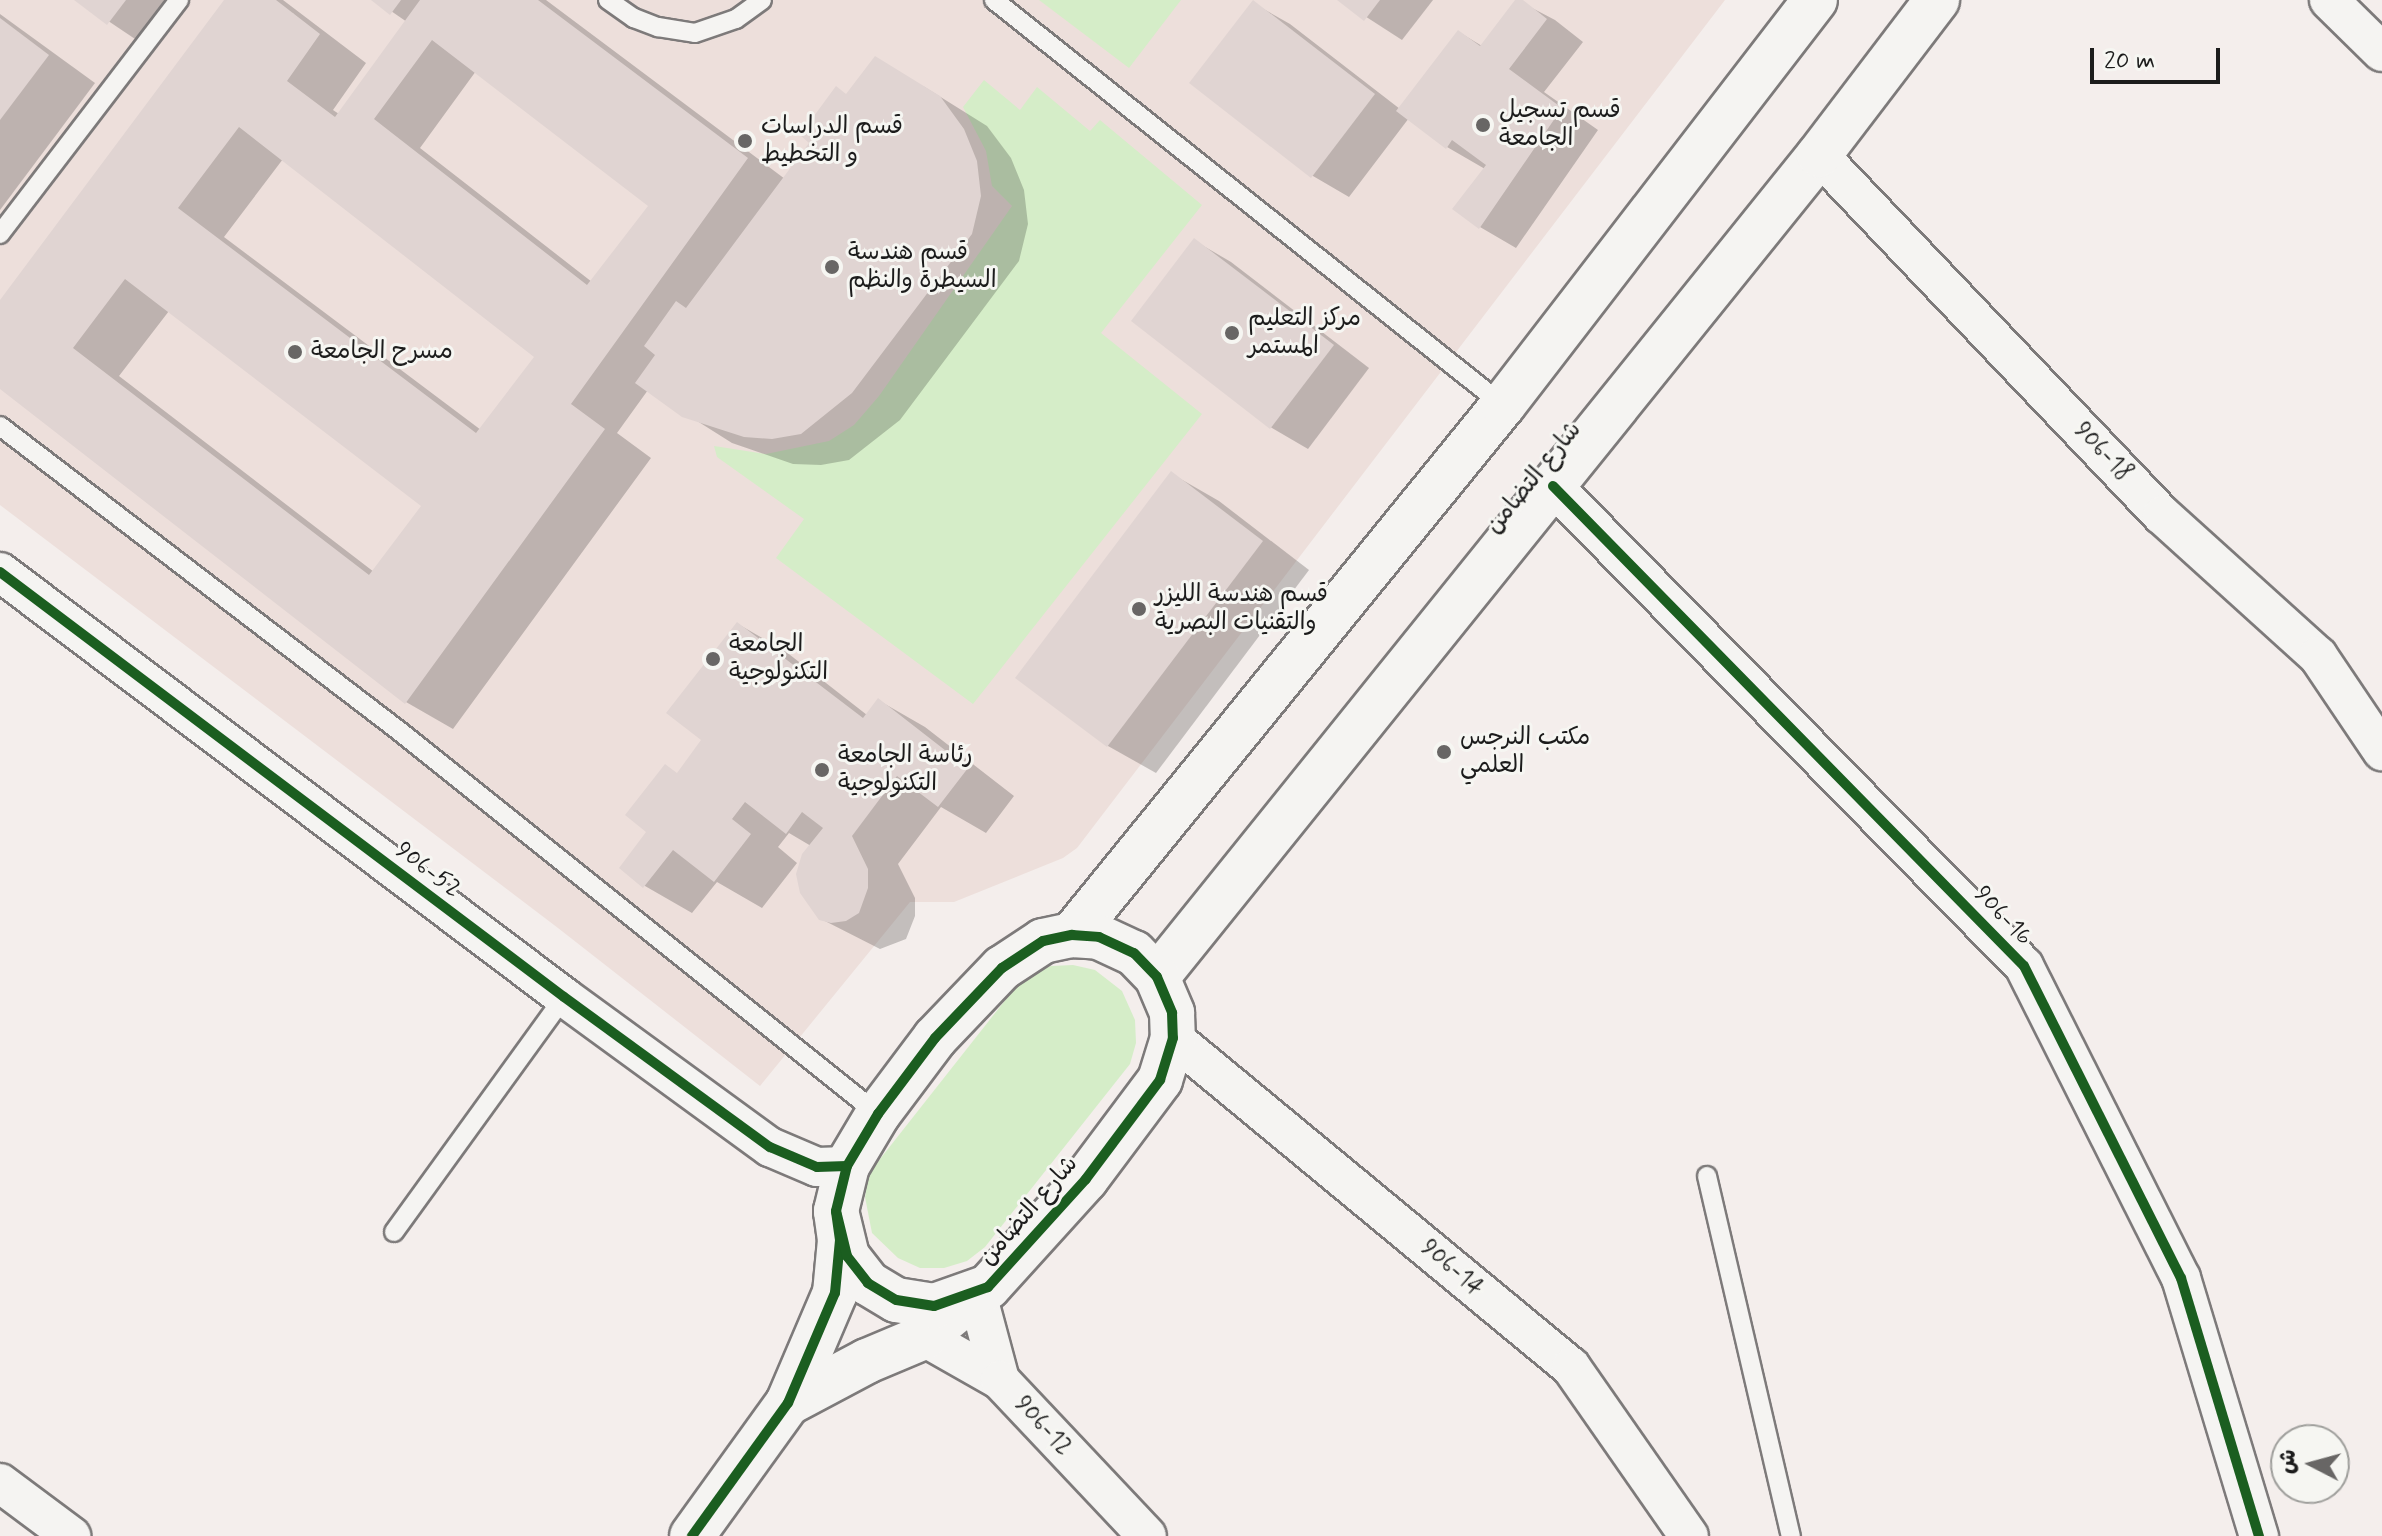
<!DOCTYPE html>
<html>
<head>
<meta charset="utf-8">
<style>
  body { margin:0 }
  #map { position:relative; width:2382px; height:1536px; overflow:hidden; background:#f4eeec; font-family:Mynerve,"Playpen Sans Arabic",sans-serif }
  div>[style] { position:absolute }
  .built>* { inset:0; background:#eddfdb }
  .green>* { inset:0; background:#d5edc8 }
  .shadow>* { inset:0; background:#0003 }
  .building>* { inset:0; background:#e0d4d2 }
  .roads { filter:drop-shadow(2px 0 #7d7a7a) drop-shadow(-2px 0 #7d7a7a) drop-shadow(0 2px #7d7a7a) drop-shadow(0 -2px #7d7a7a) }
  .lane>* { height:18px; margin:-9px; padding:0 9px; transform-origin:9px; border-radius:9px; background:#f5f4f2 }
  .street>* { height:38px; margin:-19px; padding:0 19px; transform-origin:19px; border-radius:19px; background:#f5f4f2 }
  .secondary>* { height:44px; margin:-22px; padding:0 22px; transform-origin:22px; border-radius:22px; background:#f5f4f2 }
  .cycleway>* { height:10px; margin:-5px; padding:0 5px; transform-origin:5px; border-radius:5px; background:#1b5e20 }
  .dots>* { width:22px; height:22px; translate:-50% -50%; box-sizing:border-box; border:4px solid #f6f6f2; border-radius:50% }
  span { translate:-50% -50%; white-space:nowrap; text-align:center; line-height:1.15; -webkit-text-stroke:6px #f6f6f2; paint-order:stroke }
  .poi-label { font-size:24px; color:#1c1c1c }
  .left { translate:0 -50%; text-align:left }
  .street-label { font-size:24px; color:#1c1c1c }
  .north { position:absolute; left:2270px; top:1424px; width:80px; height:80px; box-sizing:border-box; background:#f6f6f2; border:2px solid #9f9f9c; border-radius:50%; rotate:276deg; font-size:22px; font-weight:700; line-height:32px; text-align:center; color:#1c1c1c }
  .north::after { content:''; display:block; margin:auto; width:28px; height:36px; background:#686665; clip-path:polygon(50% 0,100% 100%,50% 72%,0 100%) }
  .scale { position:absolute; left:2090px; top:48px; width:130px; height:36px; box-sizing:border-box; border:4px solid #1c1c1c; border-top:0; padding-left:10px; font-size:24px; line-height:28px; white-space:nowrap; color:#1c1c1c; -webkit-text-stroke:6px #f6f6f2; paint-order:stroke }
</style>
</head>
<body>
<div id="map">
  <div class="built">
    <div style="clip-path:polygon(0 0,1725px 0,1077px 848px,1063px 858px,954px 902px,910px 902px,760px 1086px,558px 928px,0 505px)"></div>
  </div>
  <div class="green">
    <div style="clip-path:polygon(1039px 0,1181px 0,1129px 68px)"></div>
    <div style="clip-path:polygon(984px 80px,1020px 110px,1037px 87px,1090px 131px,1100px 120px,1202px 205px,1101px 333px,1202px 414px,973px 704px,776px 558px,804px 519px,717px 457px,714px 446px,766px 454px,829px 441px,854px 425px,879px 396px,1012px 206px,992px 186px,986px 151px,963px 107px)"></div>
    <div style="clip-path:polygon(1073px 965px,1095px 970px,1122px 991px,1135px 1020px,1136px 1043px,1130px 1064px,985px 1247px,967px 1261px,944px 1268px,920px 1268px,898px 1258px,872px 1233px,865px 1197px,869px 1173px,1014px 989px,1031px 974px,1051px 966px)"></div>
  </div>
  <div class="shadow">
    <div style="clip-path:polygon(77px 0,178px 0,144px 45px)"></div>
    <div style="clip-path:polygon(evenodd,227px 0,283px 0,366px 63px,333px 110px,339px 114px,407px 22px,375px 0,546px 0,785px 179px,847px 95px,923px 86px,987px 126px,1011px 158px,1024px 190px,1028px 224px,1019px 261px,900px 420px,849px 460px,821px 465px,793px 464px,732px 443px,648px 390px,617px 433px,651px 458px,453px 729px,406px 702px,0 387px,0 304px,227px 0,476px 71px,651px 206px,592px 282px,420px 148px,476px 71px,227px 0,283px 159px,537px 356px,481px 430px,224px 237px,283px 159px,227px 0,169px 311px,424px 506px,374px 572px,119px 376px,169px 311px)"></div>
    <div style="clip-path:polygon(1340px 0,1433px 0,1402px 40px)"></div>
    <div style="clip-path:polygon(1517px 0,1555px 20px,1583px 42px,1544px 92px,1598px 130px,1516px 248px,1480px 227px,1485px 169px,1447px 147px,1409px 118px,1349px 197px,1313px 176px,1192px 83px,1253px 3px,1290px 24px,1400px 109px,1459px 32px,1482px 46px)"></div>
    <div style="clip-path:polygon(0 14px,95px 83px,0 210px)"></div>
    <div style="clip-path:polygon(1195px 241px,1231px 262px,1369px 368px,1308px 449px,1272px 428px,1134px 321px)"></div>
    <div style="clip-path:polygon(1172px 474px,1219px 501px,1309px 570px,1156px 773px,1108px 746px,1018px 677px)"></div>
    <div style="clip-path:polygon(738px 624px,785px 651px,867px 715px,878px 700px,925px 727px,1014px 796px,986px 833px,941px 807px,898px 864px,915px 898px,915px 916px,906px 939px,880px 949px,821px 919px,811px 846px,789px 833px,778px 847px,797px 863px,762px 908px,717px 882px,692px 913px,645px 886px,621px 868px,649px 832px,678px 774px,704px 740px)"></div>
  </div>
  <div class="building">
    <div style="clip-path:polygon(74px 0,126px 0,107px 25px)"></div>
    <div style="clip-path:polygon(evenodd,224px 0,276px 0,320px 34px,287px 81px,335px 117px,420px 0,538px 0,748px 158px,571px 404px,605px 429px,405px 704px,0 389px,0 300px,224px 0,432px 40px,648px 206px,587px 285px,374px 119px,432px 40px,224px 0,239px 127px,534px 357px,476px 433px,178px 208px,239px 127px,224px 0,125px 279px,421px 506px,369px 575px,73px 348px,125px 279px)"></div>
    <div style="clip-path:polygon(371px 0,401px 0,390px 15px)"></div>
    <div style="clip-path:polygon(1253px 0,1375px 94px,1311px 178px,1189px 83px)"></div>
    <div style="clip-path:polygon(1337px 0,1380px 0,1364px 21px)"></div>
    <div style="clip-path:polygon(1515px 0,1523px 0,1547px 19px,1509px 69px,1562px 108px,1479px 229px,1452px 209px,1486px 165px,1452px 140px,1446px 149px,1396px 111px,1458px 30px,1480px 46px)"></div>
    <div style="clip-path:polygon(0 18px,49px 55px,0 120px)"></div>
    <div style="clip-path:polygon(875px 56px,940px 96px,964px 129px,977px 161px,981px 196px,972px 234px,852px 393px,801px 434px,772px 439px,744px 437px,682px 417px,635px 383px,655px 355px,644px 346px,676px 301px,686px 308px,809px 143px,800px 135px,836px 86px,846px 94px)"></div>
    <div style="clip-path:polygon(1194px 238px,1334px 345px,1270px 429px,1131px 321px)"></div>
    <div style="clip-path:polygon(1171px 471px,1263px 541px,1107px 747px,1015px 678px)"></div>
    <div style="clip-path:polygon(737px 622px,863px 718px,878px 698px,968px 768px,938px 807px,897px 776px,852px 836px,868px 869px,868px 888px,859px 913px,846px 921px,831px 923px,819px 920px,800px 893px,796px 874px,802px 854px,823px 828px,802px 812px,786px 834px,745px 802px,732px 819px,751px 834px,714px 882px,673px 850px,643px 888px,619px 868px,646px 832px,625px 815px,665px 764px,677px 773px,701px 740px,666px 713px)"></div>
  </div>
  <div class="roads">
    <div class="lane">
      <div style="left:608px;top:0;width:32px;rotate:35deg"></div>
      <div style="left:634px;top:18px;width:26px;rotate:21deg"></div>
      <div style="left:658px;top:27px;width:37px;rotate:9deg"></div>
      <div style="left:695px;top:33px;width:43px;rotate:-18.9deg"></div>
      <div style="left:736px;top:19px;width:32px;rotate:-36deg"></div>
      <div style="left:994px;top:0;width:650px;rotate:38.51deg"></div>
      <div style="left:0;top:234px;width:295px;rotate:-52.6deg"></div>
      <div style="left:0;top:426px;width:501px;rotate:37.37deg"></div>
      <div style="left:398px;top:730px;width:615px;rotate:38.66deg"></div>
      <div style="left:1707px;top:1176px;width:370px;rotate:76.9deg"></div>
      <div style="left:394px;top:1232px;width:290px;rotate:-54.1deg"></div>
    </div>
    <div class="street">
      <div style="left:2329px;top:0;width:74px;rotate:44.5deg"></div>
      <div style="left:1819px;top:155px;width:497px;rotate:46.4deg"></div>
      <div style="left:2162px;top:515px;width:210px;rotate:42.1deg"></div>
      <div style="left:2318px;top:656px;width:115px;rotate:56deg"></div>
      <div style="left:1553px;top:486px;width:672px;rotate:45.54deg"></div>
      <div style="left:2024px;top:966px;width:349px;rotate:63.3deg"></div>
      <div style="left:2181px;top:1278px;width:270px;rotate:73.2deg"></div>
      <div style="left:0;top:572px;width:706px;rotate:37deg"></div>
      <div style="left:564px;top:997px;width:255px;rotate:36.1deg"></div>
      <div style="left:770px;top:1147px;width:51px;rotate:23.1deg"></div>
      <div style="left:817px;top:1167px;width:30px;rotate:-2deg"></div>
      <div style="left:1173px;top:1038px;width:516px;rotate:39.58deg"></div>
      <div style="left:1571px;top:1367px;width:206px;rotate:55.1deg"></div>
      <div style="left:977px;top:1294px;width:89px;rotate:75deg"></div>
      <div style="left:924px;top:1337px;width:87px;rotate:29.5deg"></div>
      <div style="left:1000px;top:1380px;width:214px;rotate:46.7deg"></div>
      <div style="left:0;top:1483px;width:89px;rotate:36.7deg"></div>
    </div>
    <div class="secondary">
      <div style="left:1072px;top:935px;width:683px;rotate:-50.88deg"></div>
      <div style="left:1503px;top:405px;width:511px;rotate:-52.39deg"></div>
      <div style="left:1157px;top:977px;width:1055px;rotate:-51.15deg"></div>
      <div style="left:1819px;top:155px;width:195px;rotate:-52.7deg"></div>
      <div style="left:788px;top:1403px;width:89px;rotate:-28deg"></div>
      <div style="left:867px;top:1361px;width:62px;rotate:-22.8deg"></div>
      <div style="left:924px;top:1337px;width:58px;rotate:-39.4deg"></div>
      <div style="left:692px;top:1536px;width:164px;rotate:-54.2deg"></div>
      <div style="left:788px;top:1403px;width:120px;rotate:-66.9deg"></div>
      <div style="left:835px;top:1293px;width:53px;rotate:-84.6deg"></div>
      <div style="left:840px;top:1240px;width:29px;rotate:-98deg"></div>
      <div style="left:836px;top:1211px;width:46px;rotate:-76.3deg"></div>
      <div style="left:847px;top:1166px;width:61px;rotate:-59.2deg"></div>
      <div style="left:878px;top:1114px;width:95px;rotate:-53.1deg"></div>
      <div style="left:935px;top:1038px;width:97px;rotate:-46.3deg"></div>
      <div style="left:1002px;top:968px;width:49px;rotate:-33.4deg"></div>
      <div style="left:1043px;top:941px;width:30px;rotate:-12deg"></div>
      <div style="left:1072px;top:935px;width:27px;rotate:4deg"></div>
      <div style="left:1099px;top:937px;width:38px;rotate:25deg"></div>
      <div style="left:1134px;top:953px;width:33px;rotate:46deg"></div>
      <div style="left:1157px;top:977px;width:39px;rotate:67deg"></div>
      <div style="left:1172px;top:1013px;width:25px;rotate:88deg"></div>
      <div style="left:1173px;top:1038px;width:44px;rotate:107.2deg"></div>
      <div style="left:1160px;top:1080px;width:124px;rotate:126.8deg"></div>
      <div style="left:1086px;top:1179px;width:146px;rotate:132.2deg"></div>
      <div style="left:988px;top:1287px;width:57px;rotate:160.6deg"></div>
      <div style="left:934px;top:1306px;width:38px;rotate:-171deg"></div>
      <div style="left:896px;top:1300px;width:33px;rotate:-149deg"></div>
      <div style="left:868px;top:1283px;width:34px;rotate:-128deg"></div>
      <div style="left:847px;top:1256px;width:46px;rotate:-103.7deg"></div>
    </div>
  </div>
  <div class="cycleway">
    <div style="left:1553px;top:486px;width:672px;rotate:45.54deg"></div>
    <div style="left:2024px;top:966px;width:349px;rotate:63.3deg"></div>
    <div style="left:2181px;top:1278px;width:270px;rotate:73.2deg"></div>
    <div style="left:0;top:572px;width:706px;rotate:37deg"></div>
    <div style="left:564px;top:997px;width:255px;rotate:36.1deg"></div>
    <div style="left:770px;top:1147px;width:51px;rotate:23.1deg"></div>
    <div style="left:817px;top:1167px;width:30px;rotate:-2deg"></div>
    <div style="left:692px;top:1536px;width:164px;rotate:-54.2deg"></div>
    <div style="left:788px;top:1403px;width:120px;rotate:-66.9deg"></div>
    <div style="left:835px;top:1293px;width:53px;rotate:-84.6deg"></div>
    <div style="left:840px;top:1240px;width:29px;rotate:-98deg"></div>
    <div style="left:836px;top:1211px;width:46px;rotate:-76.3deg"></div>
    <div style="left:847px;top:1166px;width:61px;rotate:-59.2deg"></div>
    <div style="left:878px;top:1114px;width:95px;rotate:-53.1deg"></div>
    <div style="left:935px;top:1038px;width:97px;rotate:-46.3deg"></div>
    <div style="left:1002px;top:968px;width:49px;rotate:-33.4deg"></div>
    <div style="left:1043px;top:941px;width:30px;rotate:-12deg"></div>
    <div style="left:1072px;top:935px;width:27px;rotate:4deg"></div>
    <div style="left:1099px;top:937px;width:38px;rotate:25deg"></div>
    <div style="left:1134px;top:953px;width:33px;rotate:46deg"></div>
    <div style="left:1157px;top:977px;width:39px;rotate:67deg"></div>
    <div style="left:1172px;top:1013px;width:25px;rotate:88deg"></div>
    <div style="left:1173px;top:1038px;width:44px;rotate:107.2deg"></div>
    <div style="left:1160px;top:1080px;width:124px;rotate:126.8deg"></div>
    <div style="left:1086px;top:1179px;width:146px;rotate:132.2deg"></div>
    <div style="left:988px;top:1287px;width:57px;rotate:160.6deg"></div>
    <div style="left:934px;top:1306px;width:38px;rotate:-171deg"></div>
    <div style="left:896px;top:1300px;width:33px;rotate:-149deg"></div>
    <div style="left:868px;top:1283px;width:34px;rotate:-128deg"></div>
    <div style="left:847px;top:1256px;width:46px;rotate:-103.7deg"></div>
  </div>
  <div class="dots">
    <div style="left:1483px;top:125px;background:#686665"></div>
    <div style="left:745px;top:141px;background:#686665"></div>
    <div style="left:832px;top:267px;background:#686665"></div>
    <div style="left:1232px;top:333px;background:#686665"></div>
    <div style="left:295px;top:352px;background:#686665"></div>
    <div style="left:1139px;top:609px;background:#686665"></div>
    <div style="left:713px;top:659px;background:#686665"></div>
    <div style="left:1444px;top:752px;background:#686665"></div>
    <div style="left:822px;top:770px;background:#686665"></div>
  </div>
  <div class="poi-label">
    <span class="left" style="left:1499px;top:125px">قسم تسجيل<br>الجامعة</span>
    <span class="left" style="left:761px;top:141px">قسم الدراسات<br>و التخطيط</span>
    <span class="left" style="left:848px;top:267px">قسم هندسة<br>السيطرة والنظم</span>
    <span class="left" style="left:1248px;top:333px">مركز التعليم<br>المستمر</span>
    <span class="left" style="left:311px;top:352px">مسرح الجامعة</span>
    <span class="left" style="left:1155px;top:609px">قسم هندسة الليزر<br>والتقنيات البصرية</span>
    <span class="left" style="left:729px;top:659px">الجامعة<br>التكنولوجية</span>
    <span class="left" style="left:1460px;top:752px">مكتب النرجس<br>العلمي</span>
    <span class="left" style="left:838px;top:770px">رئاسة الجامعة<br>التكنولوجية</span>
  </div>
  <div class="street-label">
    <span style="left:2103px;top:452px;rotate:46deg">906-18</span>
    <span style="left:1534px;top:478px;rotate:-51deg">شارع التضامن</span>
    <span style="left:428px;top:870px;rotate:37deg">906-52</span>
    <span style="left:2003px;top:916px;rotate:46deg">906-16</span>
    <span style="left:1029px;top:1211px;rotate:-49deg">شارع التضامن</span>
    <span style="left:1452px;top:1268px;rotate:40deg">906-14</span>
    <span style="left:1043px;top:1426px;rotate:47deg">906-12</span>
  </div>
  <div class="north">ش</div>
  <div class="scale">20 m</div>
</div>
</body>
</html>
